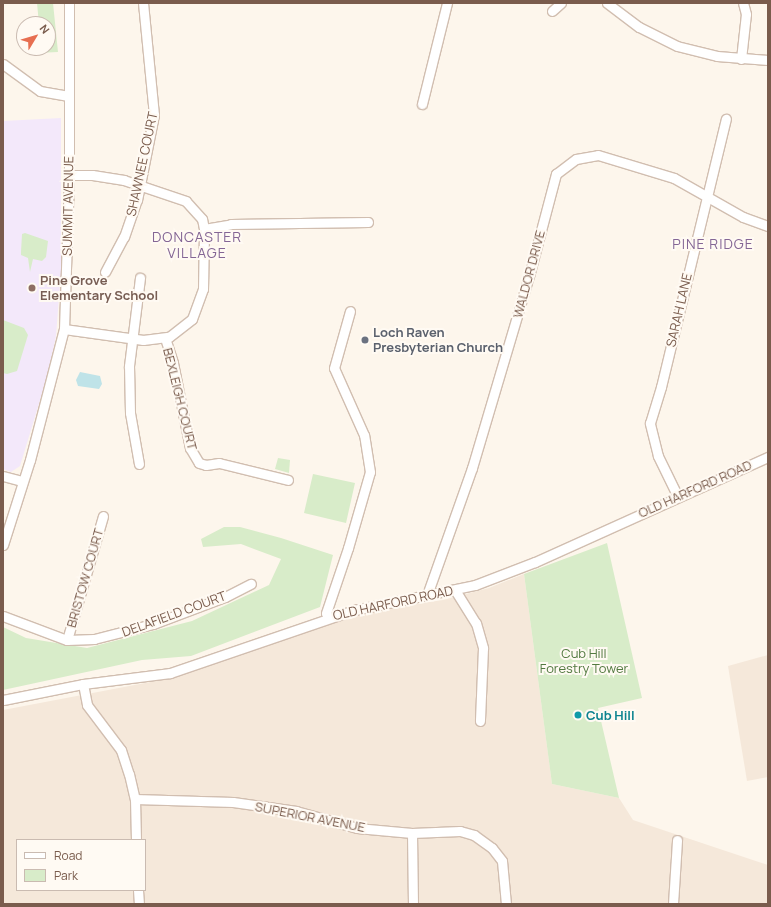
<!DOCTYPE html>
<html>
<head>
<meta charset="utf-8">
<style>
  body { margin:0 }
  #map { position:relative; width:771px; height:907px; overflow:hidden; background:#fdf6ec; font-family:Manrope,sans-serif }
  div>[style] { position:absolute }
  .residential>* { inset:0; background:#f5e8da }
  .education>* { inset:0; background:#f3e8fa }
  .green>* { inset:0; background:#d8ecc9 }
  .water>* { inset:0; background:#bfe3e8 }
  .roads { filter:drop-shadow(1px 0 #d1beb0) drop-shadow(-1px 0 #d1beb0) drop-shadow(0 1px #d1beb0) drop-shadow(0 -1px #d1beb0) }
  .minor>* { height:9px; margin:-4.5px; padding:0 4.5px; transform-origin:4.5px; border-radius:4.5px; background:#fff }
  .dots>* { width:11px; height:11px; translate:-50% -50%; box-sizing:border-box; border:2px solid #fffaf3; border-radius:50% }
  span { translate:-50% -50%; white-space:nowrap; text-align:center; line-height:1.15; -webkit-text-stroke:4px #fffaf3; paint-order:stroke }
  .street-label { font-size:13px; color:#7a5c4d }
  .education-label { font-size:13px; color:#785e54; font-weight:700 }
  .left { translate:0 -50%; text-align:left }
  .worship-label { font-size:13px; color:#5b616d; font-weight:700 }
  .park-label { font-size:13px; color:#537a41 }
  .culture-label { font-size:13px; color:#0d838f; font-weight:700 }
  .neighbourhood-label { font-size:14px; color:#846695; letter-spacing:1px }
  .frame { position:absolute; inset:0; border:4px solid #7a5c4d; pointer-events:none }
  .legend { position:absolute; left:16px; top:839px; width:130px; height:52px; box-sizing:border-box; background:#fffaf3; border:1px solid #cabbb1; margin:0; padding:5px 7px; list-style:none; font-size:12px; color:#7a5c4d }
  .legend li { display:flex; align-items:center; gap:8px; height:20px }
  .legend b { width:20px; border:1px solid #cabbb1 }
  .north { position:absolute; left:16px; top:16px; width:40px; height:40px; box-sizing:border-box; background:#fffaf3; border:1px solid #cabbb1; border-radius:50%; rotate:52deg; font-size:11px; font-weight:700; line-height:16px; text-align:center; color:#7a5c4d }
  .north::after { content:''; display:block; margin:auto; width:14px; height:18px; background:#e76f51; clip-path:polygon(50% 0,100% 100%,50% 72%,0 100%) }
</style>
</head>
<body>
<div id="map">
  <div class="residential">
    <div style="clip-path:polygon(evenodd,524px 574px,552px 784px,619px 798px,633px 820px,768px 865px,768px 904px,3px 904px,3px 710px,161px 680px,355px 613px,443px 600px,489px 588px,524px 574px,17px 840px,145px 840px,145px 890px,17px 890px,17px 840px)"></div>
    <div style="clip-path:polygon(768px 655px,768px 777px,747px 781px,728px 666px)"></div>
  </div>
  <div class="education">
    <div style="clip-path:polygon(61px 118px,61px 271px,56px 336px,48px 374px,20px 466px,11px 472px,3px 469px,3px 121px)"></div>
  </div>
  <div class="green">
    <div style="clip-path:polygon(37px 3px,53px 3px,58px 52px,37px 53px,38px 48px,48px 48px,48px 24px,39px 24px)"></div>
    <div style="clip-path:polygon(25px 233px,48px 241px,46px 257px,42px 261px,33px 259px,30px 272px,28px 258px,21px 255px,21px 252px,22px 234px)"></div>
    <div style="clip-path:polygon(3px 320px,24px 328px,28px 335px,17px 371px,7px 374px,3px 373px)"></div>
    <div style="clip-path:polygon(278px 458px,290px 460px,289px 473px,275px 469px)"></div>
    <div style="clip-path:polygon(313px 474px,355px 483px,346px 523px,304px 513px)"></div>
    <div style="clip-path:polygon(224px 527px,240px 527px,281px 538px,333px 555px,320px 607px,191px 656px,142px 660px,3px 690px,3px 627px,26px 638px,87px 648px,192px 621px,269px 585px,281px 559px,241px 544px,203px 547px,201px 539px)"></div>
    <div style="clip-path:polygon(607px 543px,642px 698px,598px 708px,619px 798px,552px 784px,524px 574px)"></div>
  </div>
  <div class="water">
    <div style="clip-path:polygon(80px 372px,100px 376px,102px 384px,99px 389px,78px 386px,76px 380px)"></div>
  </div>
  <div class="roads">
    <div class="minor">
      <div style="left:607px;top:3px;width:40px;rotate:37deg"></div>
      <div style="left:639px;top:27px;width:42px;rotate:26.6deg"></div>
      <div style="left:677px;top:46px;width:41px;rotate:14deg"></div>
      <div style="left:717px;top:56px;width:51px;rotate:4.5deg"></div>
      <div style="left:552px;top:11px;width:12px;rotate:-42deg"></div>
      <div style="left:741px;top:59px;width:45px;rotate:-83.7deg"></div>
      <div style="left:746px;top:14px;width:11px;rotate:-105deg"></div>
      <div style="left:3px;top:64px;width:46px;rotate:36.1deg"></div>
      <div style="left:40px;top:91px;width:29px;rotate:10deg"></div>
      <div style="left:422px;top:104px;width:104px;rotate:-76.1deg"></div>
      <div style="left:204px;top:229px;width:27px;rotate:-10deg"></div>
      <div style="left:231px;top:224px;width:137px;rotate:-0.8deg"></div>
      <div style="left:105px;top:272px;width:40px;rotate:-62deg"></div>
      <div style="left:124px;top:237px;width:39px;rotate:-71deg"></div>
      <div style="left:137px;top:200px;width:87px;rotate:-78.7deg"></div>
      <div style="left:154px;top:115px;width:113px;rotate:-95.6deg"></div>
      <div style="left:64px;top:329px;width:80px;rotate:7.9deg"></div>
      <div style="left:143px;top:340px;width:26px;rotate:-7deg"></div>
      <div style="left:169px;top:337px;width:29px;rotate:-38deg"></div>
      <div style="left:192px;top:319px;width:32px;rotate:-70deg"></div>
      <div style="left:203px;top:289px;width:60px;rotate:-89deg"></div>
      <div style="left:204px;top:229px;width:10px;rotate:-101deg"></div>
      <div style="left:202px;top:219px;width:24px;rotate:-132deg"></div>
      <div style="left:186px;top:201px;width:65px;rotate:-161.3deg"></div>
      <div style="left:124px;top:180px;width:32px;rotate:-171deg"></div>
      <div style="left:92px;top:175px;width:23px;rotate:180deg"></div>
      <div style="left:165px;top:338px;width:26px;rotate:72deg"></div>
      <div style="left:173px;top:363px;width:87px;rotate:78.7deg"></div>
      <div style="left:190px;top:448px;width:17px;rotate:59deg"></div>
      <div style="left:199px;top:463px;width:7px;rotate:16deg"></div>
      <div style="left:206px;top:465px;width:13px;rotate:-9deg"></div>
      <div style="left:219px;top:463px;width:71px;rotate:13.8deg"></div>
      <div style="left:139px;top:464px;width:52px;rotate:-100deg"></div>
      <div style="left:130px;top:413px;width:47px;rotate:-91.2deg"></div>
      <div style="left:129px;top:366px;width:89px;rotate:-82.9deg"></div>
      <div style="left:3px;top:476px;width:20px;rotate:15deg"></div>
      <div style="left:678px;top:497px;width:46px;rotate:-116deg"></div>
      <div style="left:658px;top:456px;width:34px;rotate:-104deg"></div>
      <div style="left:650px;top:423px;width:38px;rotate:-73deg"></div>
      <div style="left:661px;top:387px;width:276px;rotate:-76.4deg"></div>
      <div style="left:3px;top:545px;width:89px;rotate:-72.4deg"></div>
      <div style="left:30px;top:460px;width:135px;rotate:-75.5deg"></div>
      <div style="left:64px;top:329px;width:154px;rotate:-88.1deg"></div>
      <div style="left:69px;top:175px;width:172px;rotate:-90deg"></div>
      <div style="left:455px;top:590px;width:39px;rotate:58deg"></div>
      <div style="left:476px;top:623px;width:26px;rotate:74deg"></div>
      <div style="left:483px;top:648px;width:73px;rotate:92.4deg"></div>
      <div style="left:427px;top:595px;width:135px;rotate:-70.5deg"></div>
      <div style="left:472px;top:468px;width:200px;rotate:-73.5deg"></div>
      <div style="left:529px;top:276px;width:106px;rotate:-75.2deg"></div>
      <div style="left:556px;top:174px;width:25px;rotate:-37deg"></div>
      <div style="left:576px;top:159px;width:22px;rotate:-10deg"></div>
      <div style="left:598px;top:155px;width:79px;rotate:16.8deg"></div>
      <div style="left:674px;top:178px;width:79px;rotate:29.5deg"></div>
      <div style="left:743px;top:217px;width:27px;rotate:20deg"></div>
      <div style="left:3px;top:616px;width:68px;rotate:20.6deg"></div>
      <div style="left:67px;top:640px;width:27px;rotate:-2deg"></div>
      <div style="left:94px;top:639px;width:61px;rotate:-14.3deg"></div>
      <div style="left:153px;top:624px;width:77px;rotate:-20.6deg"></div>
      <div style="left:225px;top:597px;width:29px;rotate:-27deg"></div>
      <div style="left:328px;top:617px;width:4px;rotate:-117deg"></div>
      <div style="left:326px;top:613px;width:69px;rotate:-71.3deg"></div>
      <div style="left:348px;top:548px;width:79px;rotate:-73.9deg"></div>
      <div style="left:370px;top:472px;width:37px;rotate:-99deg"></div>
      <div style="left:364px;top:435px;width:73px;rotate:-114.1deg"></div>
      <div style="left:334px;top:368px;width:59px;rotate:-74.3deg"></div>
      <div style="left:67px;top:640px;width:129px;rotate:-73.8deg"></div>
      <div style="left:83px;top:684px;width:21px;rotate:79deg"></div>
      <div style="left:87px;top:705px;width:56px;rotate:52.9deg"></div>
      <div style="left:121px;top:750px;width:25px;rotate:72deg"></div>
      <div style="left:129px;top:774px;width:26px;rotate:77deg"></div>
      <div style="left:135px;top:799px;width:41px;rotate:88.6deg"></div>
      <div style="left:3px;top:700px;width:82px;rotate:-11.3deg"></div>
      <div style="left:83px;top:684px;width:88px;rotate:-7.2deg"></div>
      <div style="left:170px;top:673px;width:194px;rotate:-18.9deg"></div>
      <div style="left:354px;top:610px;width:124px;rotate:-11.7deg"></div>
      <div style="left:475px;top:585px;width:64px;rotate:-21deg"></div>
      <div style="left:535px;top:562px;width:256px;rotate:-24.3deg"></div>
      <div style="left:135px;top:799px;width:98px;rotate:1.8deg"></div>
      <div style="left:233px;top:802px;width:64px;rotate:8.1deg"></div>
      <div style="left:296px;top:811px;width:63px;rotate:15.6deg"></div>
      <div style="left:357px;top:828px;width:55px;rotate:5.2deg"></div>
      <div style="left:412px;top:833px;width:48px;rotate:-2.4deg"></div>
      <div style="left:460px;top:831px;width:15px;rotate:16deg"></div>
      <div style="left:474px;top:835px;width:22px;rotate:36deg"></div>
      <div style="left:492px;top:848px;width:16px;rotate:52deg"></div>
      <div style="left:502px;top:861px;width:43px;rotate:84.7deg"></div>
      <div style="left:412px;top:833px;width:71px;rotate:89.2deg"></div>
      <div style="left:138px;top:890px;width:14px;rotate:86deg"></div>
      <div style="left:673px;top:904px;width:64px;rotate:-86.4deg"></div>
    </div>
  </div>
  <div class="dots">
    <div style="left:32px;top:288px;background:#8d6e63"></div>
    <div style="left:365px;top:340px;background:#6b7280"></div>
    <div style="left:578px;top:715px;background:#0f9aa8"></div>
  </div>
  <div class="street-label">
    <span style="left:142px;top:164px;rotate:-78deg">SHAWNEE COURT</span>
    <span style="left:68px;top:206px;rotate:-89deg">SUMMIT AVENUE</span>
    <span style="left:529px;top:274px;rotate:-75deg">WALDOR DRIVE</span>
    <span style="left:679px;top:310px;rotate:-77deg">SARAH LANE</span>
    <span style="left:180px;top:399px;rotate:76deg">BEXLEIGH COURT</span>
    <span style="left:695px;top:489px;rotate:-24deg">OLD HARFORD ROAD</span>
    <span style="left:85px;top:578px;rotate:-74deg">BRISTOW COURT</span>
    <span style="left:393px;top:603px;rotate:-12deg">OLD HARFORD ROAD</span>
    <span style="left:174px;top:614px;rotate:-20deg">DELAFIELD COURT</span>
    <span style="left:310px;top:817px;rotate:11deg">SUPERIOR AVENUE</span>
  </div>
  <div class="education-label">
    <span class="left" style="left:40px;top:288px">Pine Grove<br>Elementary School</span>
  </div>
  <div class="worship-label">
    <span class="left" style="left:373px;top:340px">Loch Raven<br>Presbyterian Church</span>
  </div>
  <div class="park-label">
    <span style="left:584px;top:661px">Cub Hill<br>Forestry Tower</span>
  </div>
  <div class="culture-label">
    <span class="left" style="left:586px;top:715px">Cub Hill</span>
  </div>
  <div class="neighbourhood-label">
    <span style="left:197px;top:245px">DONCASTER<br>VILLAGE</span>
    <span style="left:713px;top:244px">PINE RIDGE</span>
  </div>
  <div class="frame"></div>
  <ul class="legend">
  <li><b style="height:5px;background:#fff"></b>Road</li>
  <li><b style="height:11px;background:#d8ecc9"></b>Park</li>
  </ul>
  <div class="north">N</div>
</div>
</body>
</html>
